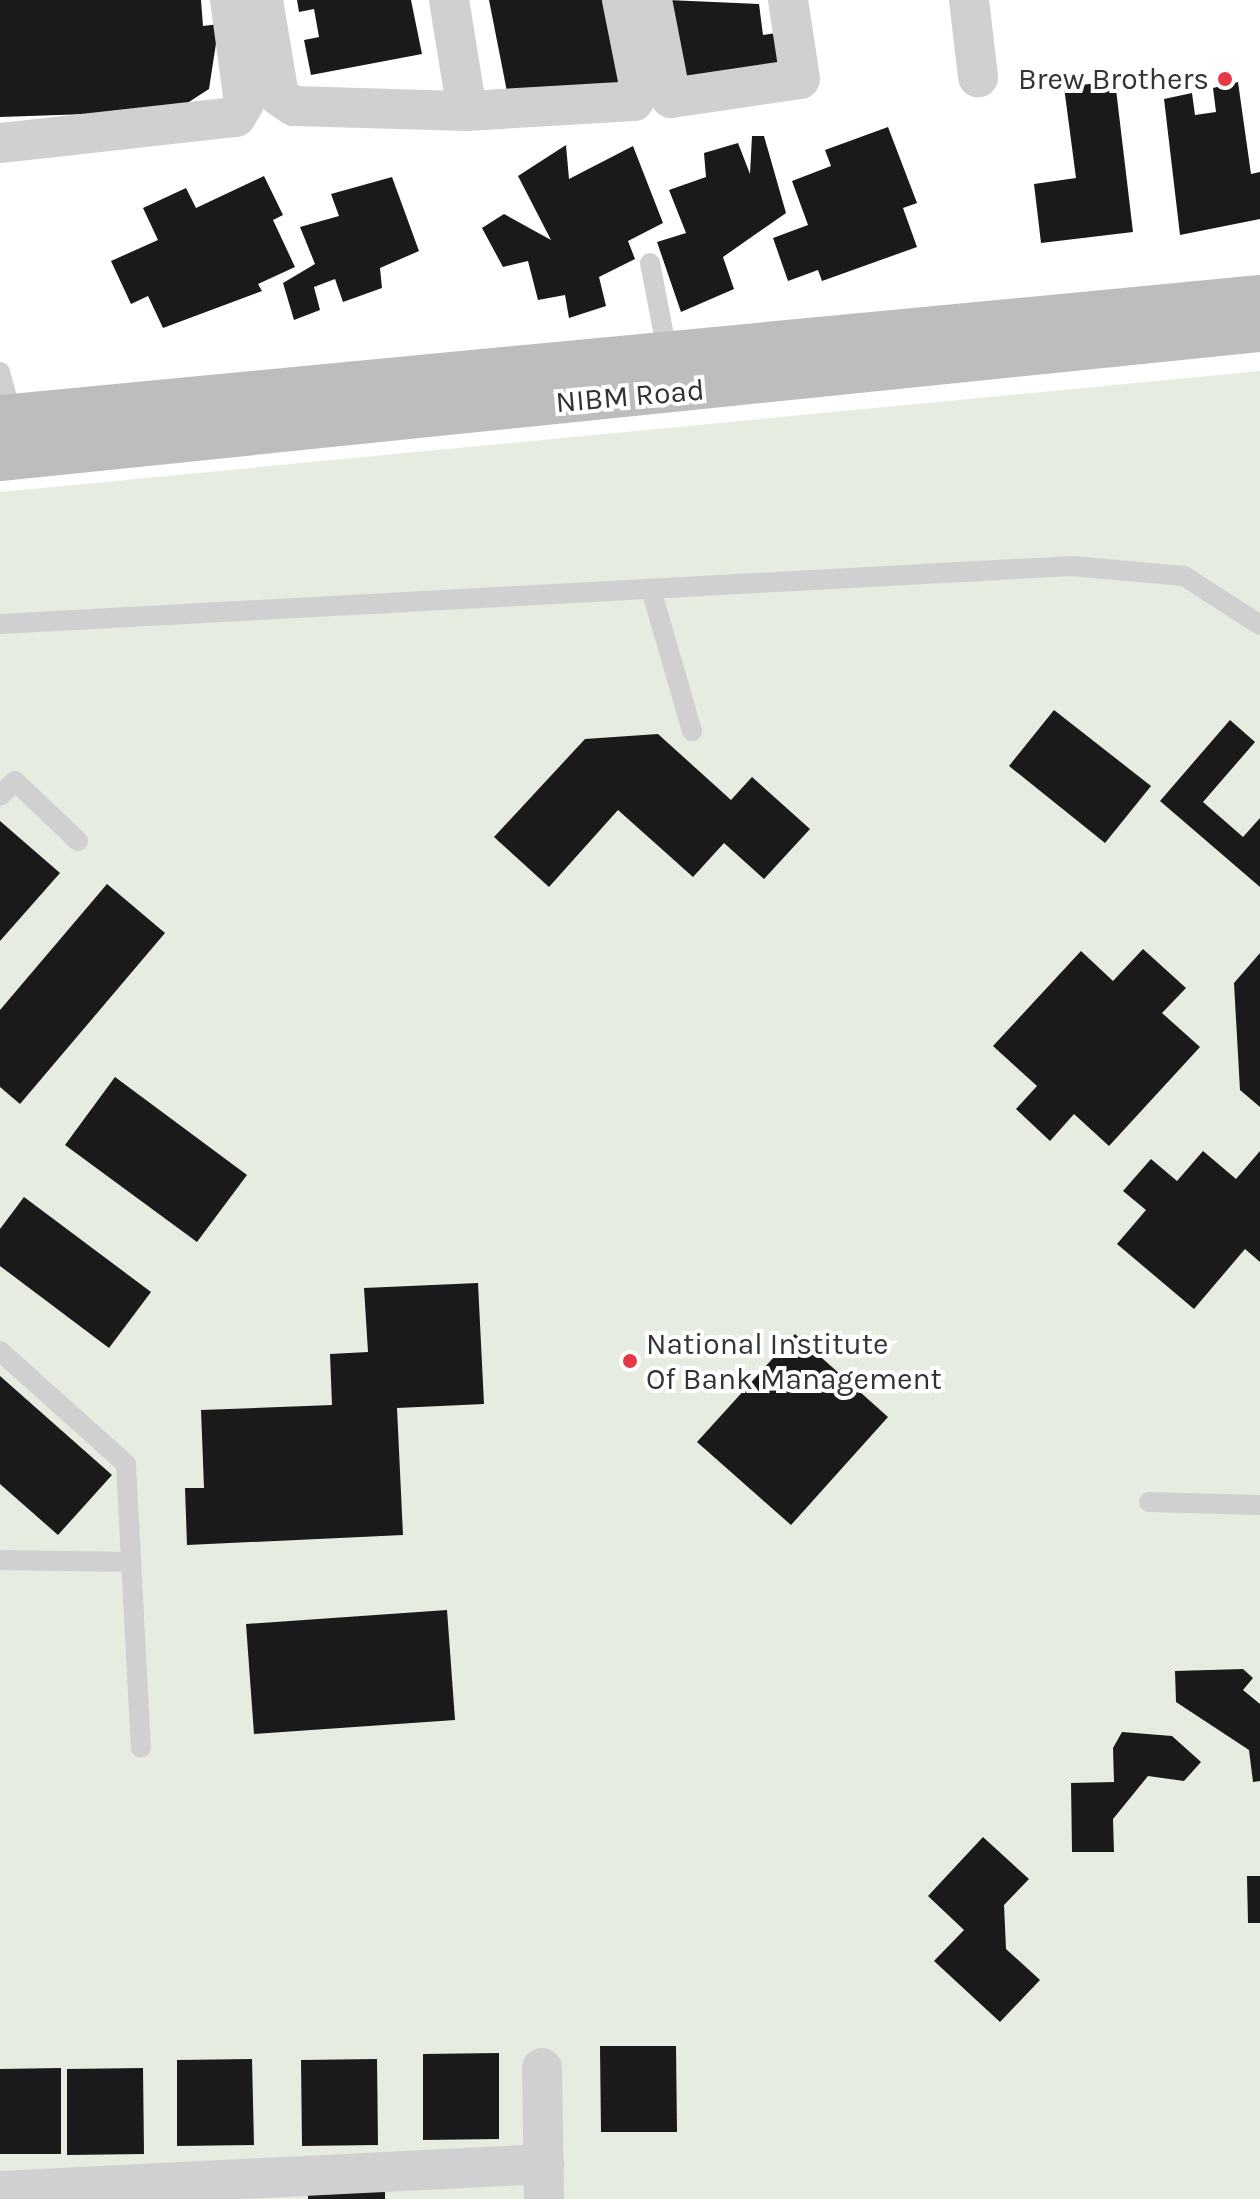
<!DOCTYPE html>
<html>
<head>
<meta charset="utf-8">
<style>
  body { margin:0 }
  #map { position:relative; width:1260px; height:2199px; overflow:hidden; background:#fff; font-family:Karla,sans-serif }
  div>[style] { position:absolute }
  .green>* { inset:0; background:#e6ecdf }
  .building>* { inset:0; background:#1a1a1a }
  .lane>* { height:20px; margin:-10px; padding:0 10px; transform-origin:10px; border-radius:10px; background:#d0d0d0 }
  .street>* { height:40px; margin:-20px; padding:0 20px; transform-origin:20px; border-radius:20px; background:#d0d0d0 }
  .secondary>* { height:44px; margin:-22px; padding:0 22px; transform-origin:22px; border-radius:22px; background:#bdbdbd }
  .dots>* { width:22px; height:22px; translate:-50% -50%; box-sizing:border-box; border:4px solid #fff; border-radius:50% }
  span { translate:-50% -50%; white-space:nowrap; text-align:center; line-height:1.15; -webkit-text-stroke:8px #fff; paint-order:stroke }
  .poi-label { font-size:30px; color:#333 }
  .right { translate:-100% -50%; text-align:right }
  .left { translate:0 -50%; text-align:left }
  .street-label { font-size:30px; color:#333 }
</style>
</head>
<body>
<div id="map">
  <div class="green">
    <div style="clip-path:polygon(1260px 371px,1260px 2199px,0 2199px,0 492px)"></div>
  </div>
  <div class="building">
    <div style="clip-path:polygon(0 0,201px 0,203px 26px,219px 24px,209px 89px,175px 111px,0 117px)"></div>
    <div style="clip-path:polygon(297px 0,411px 0,422px 54px,311px 75px,304px 40px,319px 37px,314px 9px,299px 12px)"></div>
    <div style="clip-path:polygon(489px 0,603px 0,620px 86px,510px 107px)"></div>
    <div style="clip-path:polygon(668px 0,759px 4px,763px 35px,783px 32px,790px 81px,680px 85px)"></div>
    <div style="clip-path:polygon(1115px 81px,1133px 232px,1041px 243px,1034px 184px,1076px 178px,1064px 87px)"></div>
    <div style="clip-path:polygon(1238px 82px,1251px 174px,1260px 172px,1260px 219px,1180px 235px,1164px 99px,1192px 93px,1195px 115px,1216px 112px,1213px 88px)"></div>
    <div style="clip-path:polygon(888px 127px,917px 203px,903px 208px,917px 247px,822px 281px,818px 270px,788px 281px,773px 238px,808px 225px,792px 181px,831px 166px,825px 150px)"></div>
    <div style="clip-path:polygon(752px 136px,764px 136px,786px 213px,723px 257px,734px 289px,681px 312px,657px 242px,686px 233px,669px 190px,706px 177px,704px 153px,738px 143px,750px 174px)"></div>
    <div style="clip-path:polygon(566px 145px,569px 179px,633px 146px,663px 223px,628px 241px,635px 259px,599px 277px,606px 306px,569px 318px,565px 295px,538px 300px,528px 261px,503px 267px,482px 228px,504px 214px,551px 240px,518px 176px)"></div>
    <div style="clip-path:polygon(264px 176px,283px 215px,273px 220px,295px 267px,258px 284px,262px 291px,163px 328px,148px 296px,131px 304px,111px 261px,158px 240px,143px 208px,186px 188px,196px 208px)"></div>
    <div style="clip-path:polygon(392px 177px,419px 251px,380px 268px,382px 288px,343px 302px,335px 279px,314px 287px,320px 310px,294px 320px,283px 283px,315px 264px,300px 227px,339px 216px,331px 194px)"></div>
    <div style="clip-path:polygon(1054px 710px,1151px 786px,1105px 843px,1009px 766px)"></div>
    <div style="clip-path:polygon(1230px 720px,1255px 742px,1203px 802px,1243px 837px,1260px 818px,1260px 887px,1160px 801px)"></div>
    <div style="clip-path:polygon(658px 734px,731px 800px,752px 777px,810px 829px,764px 879px,724px 843px,693px 877px,618px 810px,549px 887px,494px 837px,585px 739px)"></div>
    <div style="clip-path:polygon(0 821px,60px 873px,0 941px)"></div>
    <div style="clip-path:polygon(107px 884px,165px 933px,20px 1104px,0 1087px,0 1010px)"></div>
    <div style="clip-path:polygon(1143px 949px,1186px 988px,1162px 1013px,1200px 1047px,1109px 1146px,1074px 1114px,1050px 1141px,1016px 1109px,1037px 1086px,993px 1046px,1081px 951px,1113px 981px)"></div>
    <div style="clip-path:polygon(1260px 953px,1260px 1107px,1240px 1090px,1234px 983px)"></div>
    <div style="clip-path:polygon(115px 1077px,247px 1175px,197px 1242px,65px 1145px)"></div>
    <div style="clip-path:polygon(1203px 1151px,1236px 1179px,1260px 1151px,1260px 1262px,1245px 1249px,1194px 1309px,1117px 1244px,1146px 1210px,1123px 1191px,1151px 1159px,1177px 1181px)"></div>
    <div style="clip-path:polygon(24px 1197px,151px 1292px,109px 1348px,0 1266px,0 1229px)"></div>
    <div style="clip-path:polygon(478px 1283px,484px 1404px,397px 1408px,403px 1535px,187px 1545px,185px 1488px,204px 1488px,201px 1410px,332px 1405px,330px 1354px,368px 1352px,364px 1288px)"></div>
    <div style="clip-path:polygon(795px 1334px,888px 1417px,791px 1525px,697px 1442px)"></div>
    <div style="clip-path:polygon(0 1376px,112px 1475px,58px 1535px,0 1484px)"></div>
    <div style="clip-path:polygon(447px 1610px,455px 1720px,254px 1734px,246px 1624px)"></div>
    <div style="clip-path:polygon(1243px 1669px,1253px 1678px,1243px 1690px,1260px 1704px,1260px 1781px,1253px 1782px,1249px 1750px,1176px 1702px,1175px 1671px)"></div>
    <div style="clip-path:polygon(1122px 1732px,1172px 1736px,1201px 1762px,1184px 1781px,1148px 1776px,1113px 1819px,1114px 1852px,1072px 1852px,1071px 1783px,1114px 1782px,1113px 1748px)"></div>
    <div style="clip-path:polygon(983px 1837px,1029px 1879px,1004px 1905px,1006px 1949px,1040px 1980px,1000px 2022px,934px 1961px,964px 1930px,928px 1896px)"></div>
    <div style="clip-path:polygon(1247px 1876px,1260px 1876px,1260px 1923px,1248px 1923px)"></div>
    <div style="clip-path:polygon(600px 2046px,676px 2046px,677px 2132px,601px 2132px)"></div>
    <div style="clip-path:polygon(499px 2053px,499px 2139px,423px 2140px,423px 2054px)"></div>
    <div style="clip-path:polygon(252px 2059px,254px 2145px,177px 2146px,177px 2060px)"></div>
    <div style="clip-path:polygon(377px 2059px,378px 2145px,302px 2146px,301px 2060px)"></div>
    <div style="clip-path:polygon(61px 2068px,61px 2154px,0 2154px,0 2069px)"></div>
    <div style="clip-path:polygon(143px 2068px,144px 2154px,67px 2155px,67px 2069px)"></div>
    <div style="clip-path:polygon(385px 2190px,385px 2199px,308px 2199px,308px 2191px)"></div>
  </div>
  <div class="lane">
    <div style="left:650px;top:263px;width:90px;rotate:79.1deg"></div>
    <div style="left:0;top:372px;width:46px;rotate:74.7deg"></div>
    <div style="left:651px;top:589px;width:148px;rotate:73.9deg"></div>
    <div style="left:0;top:624px;width:1074px;rotate:-3.1deg"></div>
    <div style="left:1072px;top:566px;width:112px;rotate:5.1deg"></div>
    <div style="left:1184px;top:576px;width:90px;rotate:32.8deg"></div>
    <div style="left:0;top:796px;width:21px;rotate:-45deg"></div>
    <div style="left:15px;top:781px;width:87px;rotate:43.6deg"></div>
    <div style="left:0;top:1351px;width:169px;rotate:41.9deg"></div>
    <div style="left:126px;top:1464px;width:284px;rotate:87deg"></div>
    <div style="left:1149px;top:1502px;width:111px;rotate:1.5deg"></div>
    <div style="left:0;top:1560px;width:131px;rotate:0.9deg"></div>
  </div>
  <div class="street">
    <div style="left:263px;top:0;width:97px;rotate:80.5deg"></div>
    <div style="left:279px;top:96px;width:18px;rotate:34deg"></div>
    <div style="left:294px;top:106px;width:173px;rotate:1.7deg"></div>
    <div style="left:467px;top:111px;width:112px;rotate:-99.2deg"></div>
    <div style="left:652px;top:0;width:100px;rotate:79deg"></div>
    <div style="left:671px;top:98px;width:130px;rotate:-8.4deg"></div>
    <div style="left:800px;top:79px;width:80px;rotate:-98.6deg"></div>
    <div style="left:969px;top:0;width:78px;rotate:83.3deg"></div>
    <div style="left:467px;top:111px;width:167px;rotate:-3.4deg"></div>
    <div style="left:634px;top:101px;width:17px;rotate:-73deg"></div>
    <div style="left:639px;top:85px;width:87px;rotate:-101.3deg"></div>
    <div style="left:0;top:143px;width:237px;rotate:-6.3deg"></div>
    <div style="left:236px;top:117px;width:16px;rotate:-60deg"></div>
    <div style="left:244px;top:103px;width:104px;rotate:-97.7deg"></div>
    <div style="left:542px;top:2068px;width:131px;rotate:89.1deg"></div>
    <div style="left:0;top:2191px;width:545px;rotate:-2.84deg"></div>
  </div>
  <div class="secondary">
    <div style="left:0;top:417px;width:1266px;rotate:-5.44deg"></div>
    <div style="left:0;top:459px;width:1267px;rotate:-5.85deg"></div>
  </div>
  <div class="dots">
    <div style="left:1225px;top:79px;background:#e63946"></div>
    <div style="left:630px;top:1361px;background:#e63946"></div>
  </div>
  <div class="poi-label">
    <span class="right" style="left:1209px;top:79px">Brew Brothers</span>
    <span class="left" style="left:646px;top:1361px">National Institute<br>Of Bank Management</span>
  </div>
  <div class="street-label">
    <span style="left:630px;top:396px;rotate:-5deg">NIBM Road</span>
  </div>
</div>
</body>
</html>
